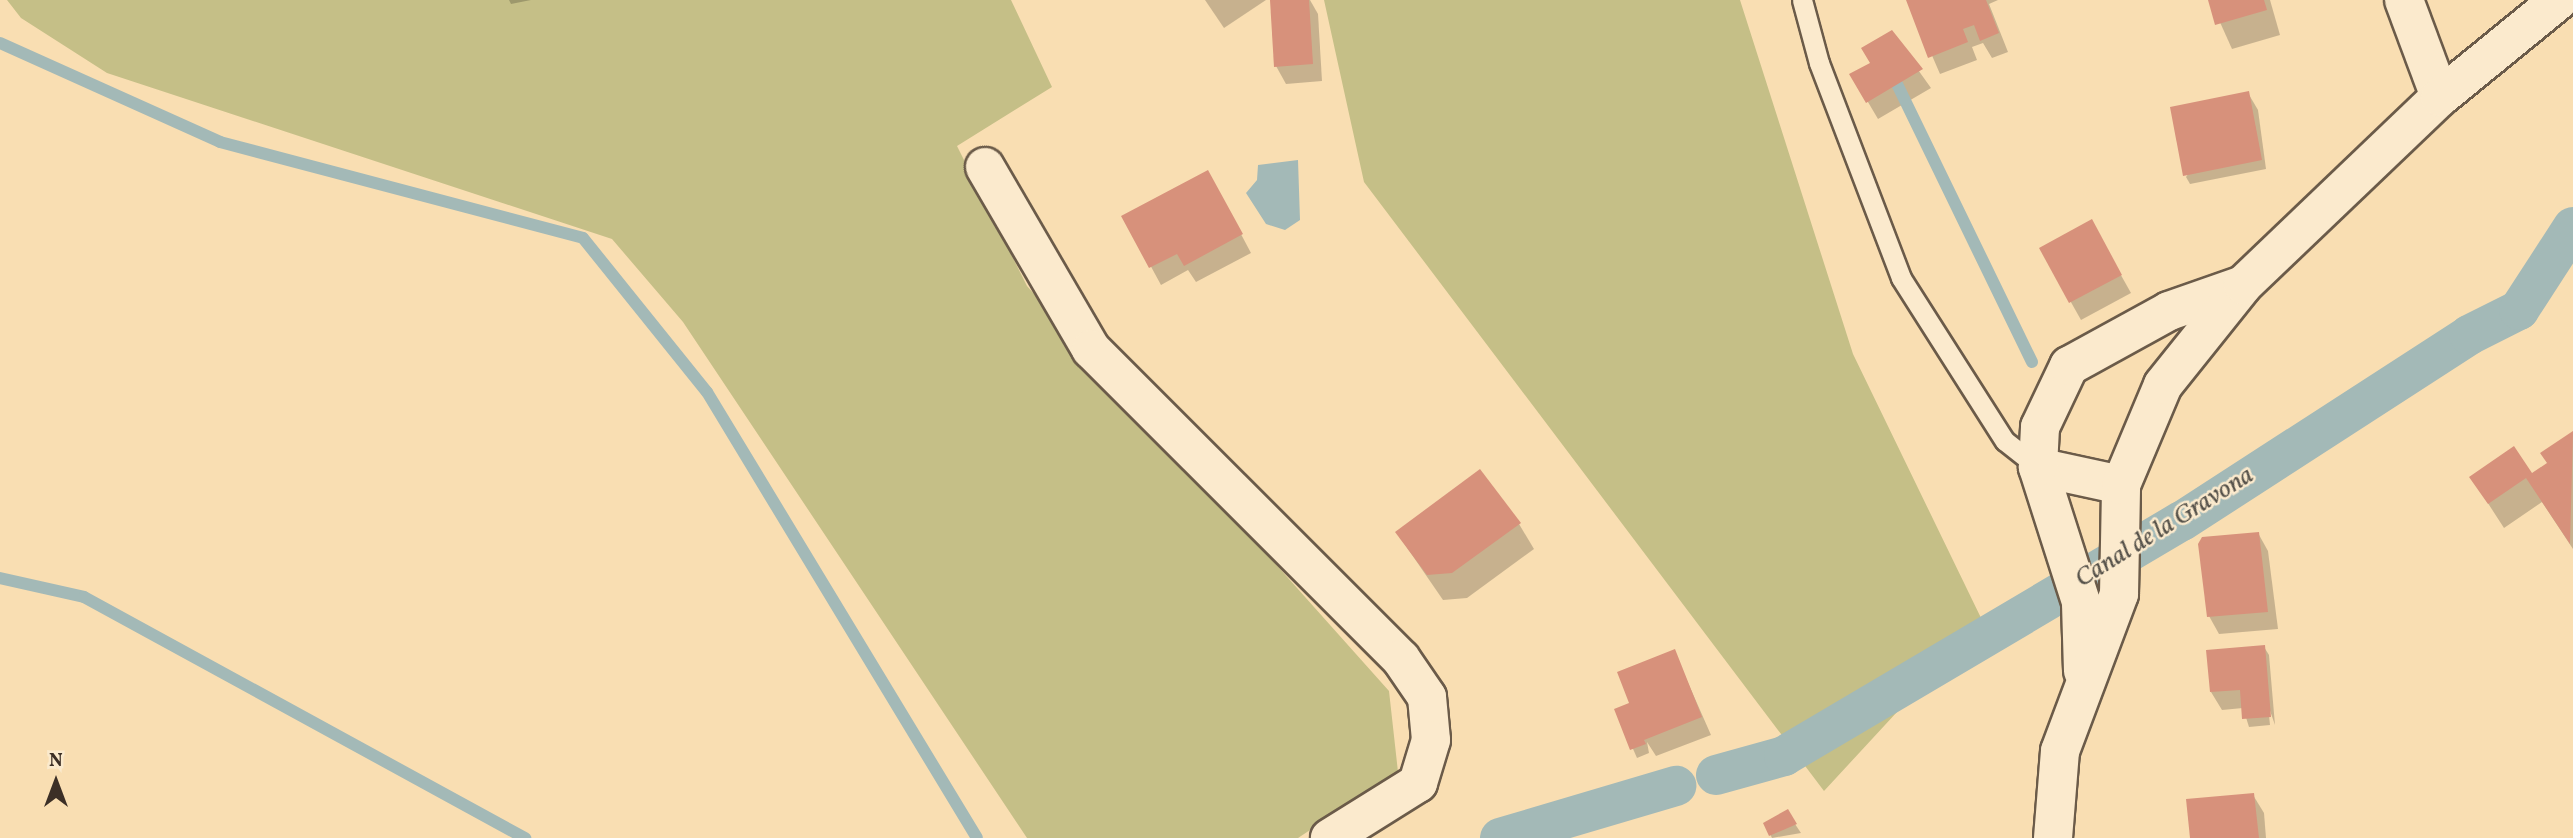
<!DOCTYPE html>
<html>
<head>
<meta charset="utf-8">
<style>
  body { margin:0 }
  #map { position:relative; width:2573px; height:838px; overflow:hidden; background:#f9deb2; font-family:Vollkorn,serif }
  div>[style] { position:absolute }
  .green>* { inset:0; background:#c5bf87 }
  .water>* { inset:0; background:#a3b9b7 }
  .shadow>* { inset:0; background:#0003 }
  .stream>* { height:12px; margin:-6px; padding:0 6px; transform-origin:6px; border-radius:6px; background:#a3b9b7 }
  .canal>* { height:40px; margin:-20px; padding:0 20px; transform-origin:20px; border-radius:20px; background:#a3b9b7 }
  .building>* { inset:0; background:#d7917b }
  .roads { filter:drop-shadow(2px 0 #6b5b49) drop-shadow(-2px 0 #6b5b49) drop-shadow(0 2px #6b5b49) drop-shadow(0 -2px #6b5b49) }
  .lane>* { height:19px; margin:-9.5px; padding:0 9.5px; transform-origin:9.5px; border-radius:9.5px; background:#fbeacd }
  .street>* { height:38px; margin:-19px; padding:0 19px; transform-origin:19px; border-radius:19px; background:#fbeacd }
  .secondary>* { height:38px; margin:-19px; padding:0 19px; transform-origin:19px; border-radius:19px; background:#fbeacd }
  span { translate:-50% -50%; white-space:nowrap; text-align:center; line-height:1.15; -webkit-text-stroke:5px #fbeacd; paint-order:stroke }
  .water-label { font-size:26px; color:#56524a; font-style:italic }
  .north { position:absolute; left:21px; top:747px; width:70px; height:70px; -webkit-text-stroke:5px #fbeacd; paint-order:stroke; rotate:0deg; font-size:19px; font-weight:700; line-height:28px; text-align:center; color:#3c2f26 }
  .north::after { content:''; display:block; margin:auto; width:24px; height:32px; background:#3c2f26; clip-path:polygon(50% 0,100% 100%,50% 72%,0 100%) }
</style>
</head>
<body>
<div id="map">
  <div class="green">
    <div style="clip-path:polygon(7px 0,1011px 0,1052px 87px,957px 146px,1027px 286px,1389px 691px,1398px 772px,1298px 838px,1027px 838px,683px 322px,612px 239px,107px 73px,21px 18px)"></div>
    <div style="clip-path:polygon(1324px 0,1740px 0,1853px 354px,1982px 620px,1824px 791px,1364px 182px)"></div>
  </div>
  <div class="water">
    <div style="clip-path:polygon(1298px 160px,1300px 220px,1285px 230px,1266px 224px,1246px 193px,1257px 180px,1258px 165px)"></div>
  </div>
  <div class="shadow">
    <div style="clip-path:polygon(509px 0,531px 0,511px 4px)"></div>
    <div style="clip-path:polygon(1205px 0,1266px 0,1224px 28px)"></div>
    <div style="clip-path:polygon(1272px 0,1310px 0,1318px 14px,1322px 81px,1286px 84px,1276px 66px)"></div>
    <div style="clip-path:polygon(1908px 0,1998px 0,1989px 4px,2008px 52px,1992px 58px,1983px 43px,1972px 47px,1977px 60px,1940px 74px)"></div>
    <div style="clip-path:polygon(2210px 0,2270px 0,2280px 35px,2232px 49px)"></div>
    <div style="clip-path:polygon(1891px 32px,1931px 88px,1878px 119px,1852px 75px,1872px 63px)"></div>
    <div style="clip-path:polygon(2248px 93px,2258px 110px,2266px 169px,2190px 184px,2186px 177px)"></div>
    <div style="clip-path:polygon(1217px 189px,1251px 253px,1196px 282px,1188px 270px,1161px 285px,1124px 217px)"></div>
    <div style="clip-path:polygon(2091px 222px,2131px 293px,2081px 320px,2041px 249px)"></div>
    <div style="clip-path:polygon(2573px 433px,2573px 549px,2542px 502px,2504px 528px,2471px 477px,2532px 475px,2548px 464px,2542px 453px)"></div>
    <div style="clip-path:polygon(1519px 524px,1534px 549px,1467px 598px,1443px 600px,1397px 533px)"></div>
    <div style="clip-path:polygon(2258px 533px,2268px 551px,2278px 629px,2219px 634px,2209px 616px)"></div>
    <div style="clip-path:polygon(2264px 647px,2269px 655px,2275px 725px,2268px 705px,2270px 725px,2249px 727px,2243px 708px,2222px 710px,2211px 692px)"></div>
    <div style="clip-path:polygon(1674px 651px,1711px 735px,1656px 756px,1647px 742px,1649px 753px,1637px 758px,1616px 710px,1632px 704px)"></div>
    <div style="clip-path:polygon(2253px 795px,2264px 813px,2266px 838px,2191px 838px)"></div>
    <div style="clip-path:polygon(1787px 812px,1801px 833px,1772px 838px,1765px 824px)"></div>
  </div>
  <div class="stream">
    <div style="left:0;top:43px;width:241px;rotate:24.2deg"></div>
    <div style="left:220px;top:142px;width:375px;rotate:14.8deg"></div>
    <div style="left:583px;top:238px;width:198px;rotate:51.2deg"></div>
    <div style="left:707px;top:392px;width:521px;rotate:58.81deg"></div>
    <div style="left:1897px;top:84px;width:309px;rotate:64.1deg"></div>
    <div style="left:0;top:578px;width:86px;rotate:12.7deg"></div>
    <div style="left:84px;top:597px;width:503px;rotate:28.66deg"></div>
  </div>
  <div class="canal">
    <div style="left:1716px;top:775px;width:71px;rotate:-15.6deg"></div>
    <div style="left:1784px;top:756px;width:462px;rotate:-30.6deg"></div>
    <div style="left:2182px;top:521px;width:342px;rotate:-32.9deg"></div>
    <div style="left:2469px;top:335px;width:56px;rotate:-26.6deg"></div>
    <div style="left:2519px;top:310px;width:99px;rotate:-57deg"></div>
    <div style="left:1500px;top:838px;width:184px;rotate:-16.5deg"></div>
  </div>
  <div class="building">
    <div style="clip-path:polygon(1270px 0,1309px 0,1313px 64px,1274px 67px)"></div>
    <div style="clip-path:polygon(1906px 0,1986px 0,1999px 33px,1980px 41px,1974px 25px,1963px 29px,1968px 42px,1928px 58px)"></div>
    <div style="clip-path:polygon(2208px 0,2264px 0,2267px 10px,2215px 25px)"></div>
    <div style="clip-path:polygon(1892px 30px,1923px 69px,1866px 103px,1849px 74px,1870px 63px,1861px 48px)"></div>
    <div style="clip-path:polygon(2249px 91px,2262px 160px,2183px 176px,2170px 107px)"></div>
    <div style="clip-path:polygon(1208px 170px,1243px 234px,1184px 266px,1177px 254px,1149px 268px,1121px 216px)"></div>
    <div style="clip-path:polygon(2092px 219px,2122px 275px,2069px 303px,2039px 248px)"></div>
    <div style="clip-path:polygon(2573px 431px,2570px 544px,2526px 478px,2488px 504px,2469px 477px,2514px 446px,2532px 473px,2547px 463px,2540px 453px)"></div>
    <div style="clip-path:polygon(1480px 469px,1521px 523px,1452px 573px,1427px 575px,1395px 532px)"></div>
    <div style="clip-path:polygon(2259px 532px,2268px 612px,2207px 617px,2198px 544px,2202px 537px)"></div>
    <div style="clip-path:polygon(2265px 645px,2271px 717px,2242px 719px,2240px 690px,2210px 692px,2206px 650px)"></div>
    <div style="clip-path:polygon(1675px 649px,1702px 717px,1644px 740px,1646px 744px,1630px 750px,1614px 709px,1629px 703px,1617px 672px)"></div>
    <div style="clip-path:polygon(2254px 793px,2259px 838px,2190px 838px,2186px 799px)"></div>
    <div style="clip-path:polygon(1788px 809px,1797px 824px,1769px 836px,1763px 823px)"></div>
  </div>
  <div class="roads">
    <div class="lane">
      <div style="left:1802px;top:0;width:65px;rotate:74.9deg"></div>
      <div style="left:1819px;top:63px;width:230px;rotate:69.1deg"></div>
      <div style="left:1901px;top:278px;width:193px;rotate:57.5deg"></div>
      <div style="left:2005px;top:441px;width:42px;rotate:38.2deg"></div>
    </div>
    <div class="street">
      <div style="left:2404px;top:0;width:103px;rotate:69.6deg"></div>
      <div style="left:985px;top:167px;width:211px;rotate:59.8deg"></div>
      <div style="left:1091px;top:349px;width:438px;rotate:45deg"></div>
      <div style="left:1401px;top:659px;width:46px;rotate:55.6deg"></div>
      <div style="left:1427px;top:697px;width:43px;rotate:84.7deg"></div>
      <div style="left:1431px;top:740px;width:45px;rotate:106.8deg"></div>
      <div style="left:1418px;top:783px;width:104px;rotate:148deg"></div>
      <div style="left:2038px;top:467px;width:85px;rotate:12.2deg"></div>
    </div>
    <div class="secondary">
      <div style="left:2083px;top:671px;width:69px;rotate:-91.7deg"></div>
      <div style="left:2081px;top:602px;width:142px;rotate:-107.7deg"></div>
      <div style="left:2038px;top:467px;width:40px;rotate:-87.1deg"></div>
      <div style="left:2040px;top:427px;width:68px;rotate:-64.6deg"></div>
      <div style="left:2069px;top:366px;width:114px;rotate:-28.8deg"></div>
      <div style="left:2169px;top:311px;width:78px;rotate:-19.4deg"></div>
      <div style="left:2053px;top:838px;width:87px;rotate:-85.4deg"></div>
      <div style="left:2060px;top:751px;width:168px;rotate:-69.4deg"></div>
      <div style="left:2119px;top:594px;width:109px;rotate:-88.9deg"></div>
      <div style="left:2121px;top:485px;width:108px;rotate:-67.2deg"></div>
      <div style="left:2163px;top:385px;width:128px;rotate:-51.3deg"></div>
      <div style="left:2243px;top:285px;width:272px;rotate:-43.7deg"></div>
      <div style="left:2440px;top:97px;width:154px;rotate:-39.2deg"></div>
    </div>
  </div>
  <div class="water-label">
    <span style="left:2165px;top:528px;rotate:-32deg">Canal de la Gravona</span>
  </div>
  <div class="north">N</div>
</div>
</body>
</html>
